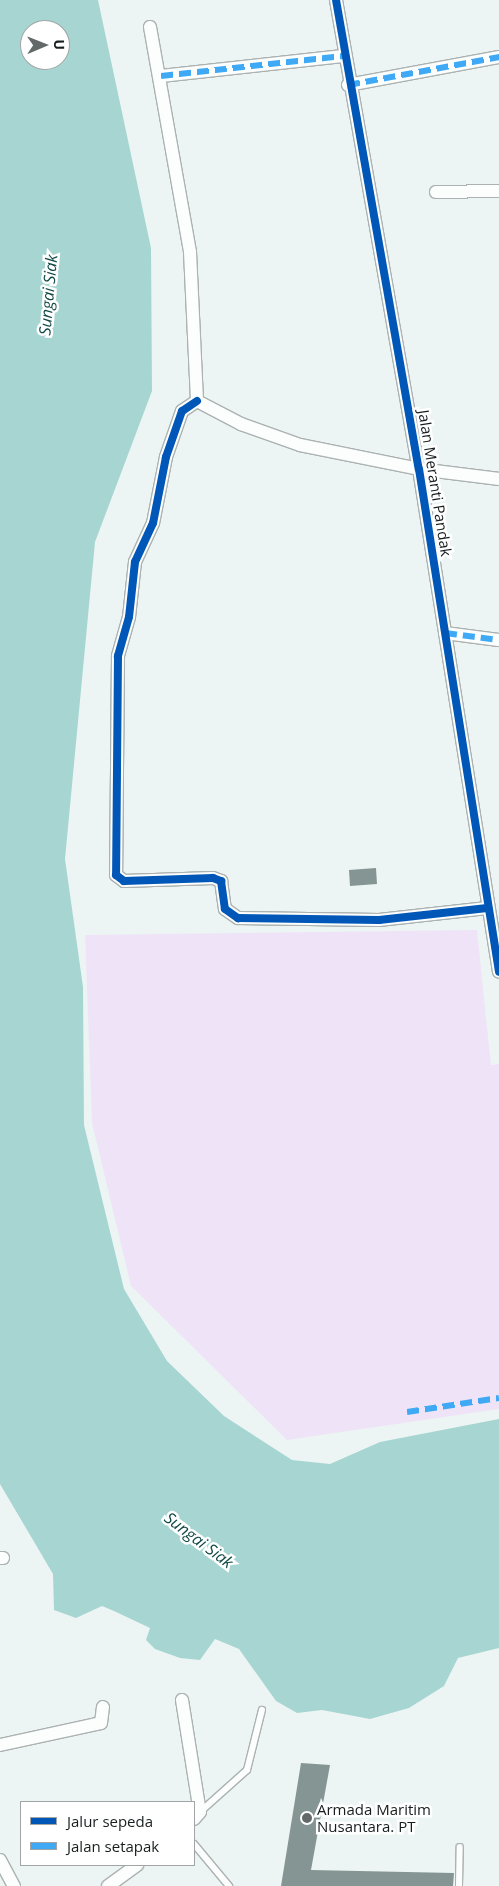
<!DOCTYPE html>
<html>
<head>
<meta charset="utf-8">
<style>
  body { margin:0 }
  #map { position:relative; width:499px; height:1886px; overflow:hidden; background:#ecf5f4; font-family:"Open Sans",sans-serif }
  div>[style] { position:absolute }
  .green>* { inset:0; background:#efe4f7 }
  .water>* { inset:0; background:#a7d6d2 }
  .building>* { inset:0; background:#859594 }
  .roads { filter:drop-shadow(1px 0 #abb2b1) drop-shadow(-1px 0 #abb2b1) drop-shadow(0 1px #abb2b1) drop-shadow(0 -1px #abb2b1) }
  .lane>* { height:6px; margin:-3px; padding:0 3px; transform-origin:3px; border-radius:3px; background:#fcfefd }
  .street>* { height:12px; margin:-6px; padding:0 6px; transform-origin:6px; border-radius:6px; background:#fcfefd }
  .quiet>* { height:6px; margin-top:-3px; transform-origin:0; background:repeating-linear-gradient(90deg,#3fa9f5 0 12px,transparent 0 18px) }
  .cycleway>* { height:8px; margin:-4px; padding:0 4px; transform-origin:4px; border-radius:4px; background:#0057b8 }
  .dots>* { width:14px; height:14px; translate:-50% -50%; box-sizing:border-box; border:2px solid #fff; border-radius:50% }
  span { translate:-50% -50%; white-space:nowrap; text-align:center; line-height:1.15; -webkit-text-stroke:5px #fff; paint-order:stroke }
  .street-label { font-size:15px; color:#171d1d }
  .poi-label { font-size:15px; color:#171d1d }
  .left { translate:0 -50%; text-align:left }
  .water-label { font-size:16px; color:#114947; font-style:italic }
  .legend { position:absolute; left:20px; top:1801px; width:175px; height:65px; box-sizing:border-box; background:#fff; border:1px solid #a2a5a5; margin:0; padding:6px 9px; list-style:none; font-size:15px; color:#171d1d }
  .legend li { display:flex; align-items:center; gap:10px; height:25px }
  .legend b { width:25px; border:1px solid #a2a5a5 }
  .north { position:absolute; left:20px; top:20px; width:50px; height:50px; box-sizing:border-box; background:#fff; border:1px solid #a2a5a5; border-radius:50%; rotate:89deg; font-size:14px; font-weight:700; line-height:20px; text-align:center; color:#171d1d }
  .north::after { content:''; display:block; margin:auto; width:18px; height:22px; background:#626968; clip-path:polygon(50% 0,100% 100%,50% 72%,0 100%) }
</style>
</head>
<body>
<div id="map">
  <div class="green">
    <div style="clip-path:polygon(477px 930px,491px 1065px,499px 1064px,499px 1409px,287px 1440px,131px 1286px,92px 1123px,85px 935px)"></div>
  </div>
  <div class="water">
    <div style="clip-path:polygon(evenodd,0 0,98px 0,151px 248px,152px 391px,95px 542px,65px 859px,83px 987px,84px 1125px,124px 1289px,167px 1361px,224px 1416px,292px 1460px,330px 1464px,380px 1442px,499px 1419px,499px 1648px,458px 1658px,444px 1686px,409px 1708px,370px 1719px,322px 1710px,297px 1713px,276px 1701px,239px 1649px,215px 1639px,200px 1660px,180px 1658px,155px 1649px,146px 1640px,150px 1628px,114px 1611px,102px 1606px,76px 1618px,54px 1610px,53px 1574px,0 1484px,0 0,30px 30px,60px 30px,60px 60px,30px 60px,30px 30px)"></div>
  </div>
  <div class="building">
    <div style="clip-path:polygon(376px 868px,377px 884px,350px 886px,349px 870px)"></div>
    <div style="clip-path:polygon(301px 1763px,330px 1765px,311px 1870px,454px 1873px,453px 1886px,281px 1886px)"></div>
  </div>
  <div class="roads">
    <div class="lane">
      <div style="left:200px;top:1812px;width:63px;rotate:-41.8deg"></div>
      <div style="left:247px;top:1770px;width:62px;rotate:-76deg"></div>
      <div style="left:194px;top:1844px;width:55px;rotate:50.2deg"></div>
      <div style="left:459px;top:1886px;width:39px;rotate:-89deg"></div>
    </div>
    <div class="street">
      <div style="left:336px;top:0;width:476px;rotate:80deg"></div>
      <div style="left:419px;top:469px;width:509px;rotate:80.96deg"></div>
      <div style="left:150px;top:27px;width:229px;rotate:79.9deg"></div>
      <div style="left:190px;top:252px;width:149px;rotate:87.3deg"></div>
      <div style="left:161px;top:76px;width:183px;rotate:-6.3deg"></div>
      <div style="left:348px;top:85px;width:154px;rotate:-10.5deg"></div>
      <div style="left:436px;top:192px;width:63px;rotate:-0.9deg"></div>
      <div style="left:197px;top:401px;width:18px;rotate:146deg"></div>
      <div style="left:182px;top:411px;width:49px;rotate:109.2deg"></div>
      <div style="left:166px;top:457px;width:67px;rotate:101.1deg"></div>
      <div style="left:153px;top:523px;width:43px;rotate:114.8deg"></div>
      <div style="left:135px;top:562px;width:55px;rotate:96.2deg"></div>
      <div style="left:129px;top:617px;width:41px;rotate:105.8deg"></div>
      <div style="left:118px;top:656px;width:219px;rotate:90.5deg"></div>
      <div style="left:116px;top:875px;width:10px;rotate:37deg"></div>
      <div style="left:124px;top:881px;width:89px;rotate:-1.9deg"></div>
      <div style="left:213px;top:878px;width:9px;rotate:21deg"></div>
      <div style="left:221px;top:881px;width:28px;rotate:82deg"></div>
      <div style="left:225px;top:909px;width:16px;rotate:35deg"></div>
      <div style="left:238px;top:918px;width:141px;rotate:0.8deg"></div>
      <div style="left:379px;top:920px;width:109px;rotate:-6.3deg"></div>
      <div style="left:197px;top:401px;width:50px;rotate:27.6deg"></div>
      <div style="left:241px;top:424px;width:63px;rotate:19.6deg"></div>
      <div style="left:300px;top:445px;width:121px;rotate:11.4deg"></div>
      <div style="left:419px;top:469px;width:81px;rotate:7.1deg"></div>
      <div style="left:445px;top:633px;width:54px;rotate:7.4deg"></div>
      <div style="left:0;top:1558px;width:3px"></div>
      <div style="left:182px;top:1700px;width:113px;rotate:80.9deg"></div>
      <div style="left:200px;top:1812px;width:9px;rotate:131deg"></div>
      <div style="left:0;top:1745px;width:103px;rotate:-12.3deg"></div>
      <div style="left:101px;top:1723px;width:16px;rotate:-83deg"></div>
      <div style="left:0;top:1860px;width:30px;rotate:62deg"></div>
      <div style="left:108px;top:1886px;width:36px;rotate:-36deg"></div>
    </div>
  </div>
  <div class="quiet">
    <div style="left:161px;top:76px;width:183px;rotate:-6.3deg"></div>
    <div style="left:348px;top:85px;width:154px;rotate:-10.5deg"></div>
    <div style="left:445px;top:633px;width:54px;rotate:7.4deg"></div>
    <div style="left:407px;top:1412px;width:93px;rotate:-8.7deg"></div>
  </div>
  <div class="cycleway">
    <div style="left:336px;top:0;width:476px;rotate:80deg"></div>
    <div style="left:419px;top:469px;width:509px;rotate:80.96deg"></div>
    <div style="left:197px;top:401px;width:18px;rotate:146deg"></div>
    <div style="left:182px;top:411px;width:49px;rotate:109.2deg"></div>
    <div style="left:166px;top:457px;width:67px;rotate:101.1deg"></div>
    <div style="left:153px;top:523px;width:43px;rotate:114.8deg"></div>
    <div style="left:135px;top:562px;width:55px;rotate:96.2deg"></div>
    <div style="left:129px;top:617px;width:41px;rotate:105.8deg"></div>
    <div style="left:118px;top:656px;width:219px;rotate:90.5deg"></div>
    <div style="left:116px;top:875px;width:10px;rotate:37deg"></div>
    <div style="left:124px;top:881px;width:89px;rotate:-1.9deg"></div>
    <div style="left:213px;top:878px;width:9px;rotate:21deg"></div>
    <div style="left:221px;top:881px;width:28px;rotate:82deg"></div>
    <div style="left:225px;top:909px;width:16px;rotate:35deg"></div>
    <div style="left:238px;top:918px;width:141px;rotate:0.8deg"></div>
    <div style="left:379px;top:920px;width:109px;rotate:-6.3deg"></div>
  </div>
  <div class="dots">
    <div style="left:307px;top:1818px;background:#626968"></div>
  </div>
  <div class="street-label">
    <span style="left:435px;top:483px;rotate:81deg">Jalan Meranti Pandak</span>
  </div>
  <div class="poi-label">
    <span class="left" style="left:317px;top:1818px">Armada Maritim<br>Nusantara. PT</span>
  </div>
  <div class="water-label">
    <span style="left:48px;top:295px;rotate:-85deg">Sungai Siak</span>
    <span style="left:199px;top:1540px;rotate:37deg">Sungai Siak</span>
  </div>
  <ul class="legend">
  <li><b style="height:6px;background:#0057b8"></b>Jalur sepeda</li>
  <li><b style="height:6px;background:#3fa9f5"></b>Jalan setapak</li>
  </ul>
  <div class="north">U</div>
</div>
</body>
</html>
